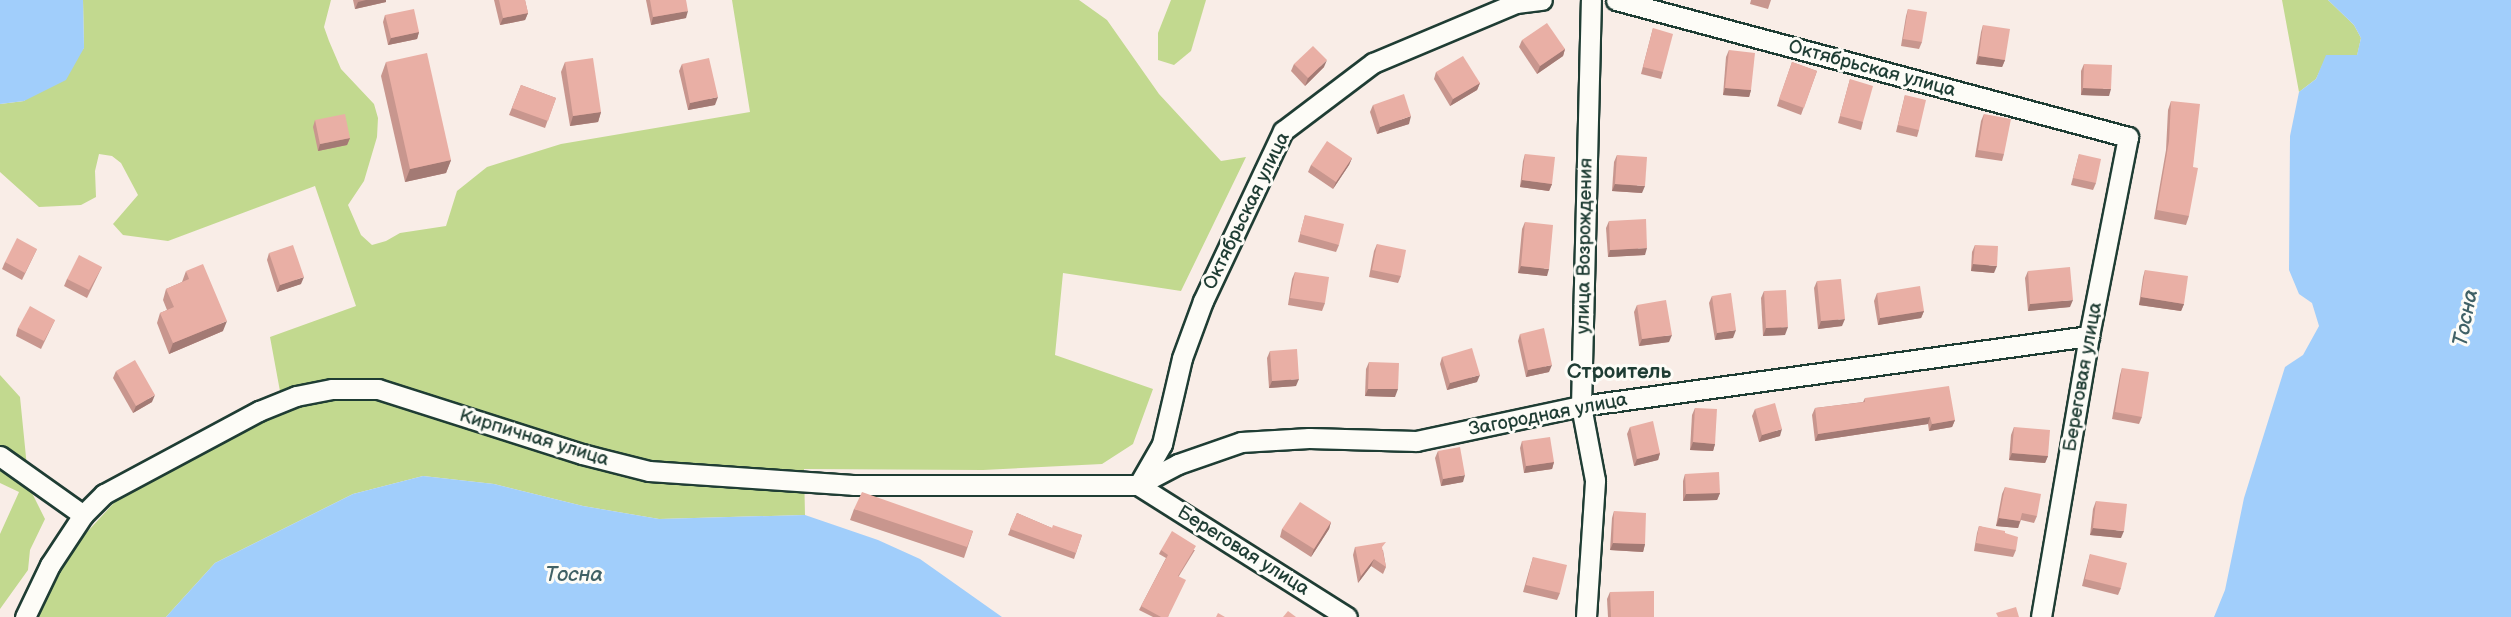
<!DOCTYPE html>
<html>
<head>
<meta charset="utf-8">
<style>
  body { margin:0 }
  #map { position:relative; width:2511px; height:617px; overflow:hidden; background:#f9ede7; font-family:"Balsamiq Sans",sans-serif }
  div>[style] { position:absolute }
  .green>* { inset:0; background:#c2d98f }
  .water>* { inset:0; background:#a1cefb }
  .roads { filter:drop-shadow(2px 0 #1f3d34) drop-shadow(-2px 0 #1f3d34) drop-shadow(0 2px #1f3d34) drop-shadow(0 -2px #1f3d34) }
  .street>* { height:19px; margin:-9.5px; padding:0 9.5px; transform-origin:9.5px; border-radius:9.5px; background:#fdfcf7 }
  .wall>* { inset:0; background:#c8968e }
  .shaded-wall>* { inset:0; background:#a37a74 }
  .building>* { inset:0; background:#e9afa5 }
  span { translate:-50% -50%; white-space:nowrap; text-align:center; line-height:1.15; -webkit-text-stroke:6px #fdfcf7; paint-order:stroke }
  .street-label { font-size:19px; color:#1f3d34 }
  .water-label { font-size:21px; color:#406166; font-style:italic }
  .neighbourhood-label { font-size:21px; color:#1f3d34; font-weight:700 }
</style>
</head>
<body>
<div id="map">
  <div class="green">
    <div style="clip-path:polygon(83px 0,331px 0,324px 27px,329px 41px,341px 69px,374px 104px,378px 118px,377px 137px,364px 181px,348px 205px,361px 235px,372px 245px,386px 241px,400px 233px,446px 226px,457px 191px,487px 167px,561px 144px,750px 112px,732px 0,1079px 0,1107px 20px,1159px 94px,1221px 161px,1246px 157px,1181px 291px,1063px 273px,1055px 355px,1153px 389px,1133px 444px,1102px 464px,983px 470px,804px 469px,805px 515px,659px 519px,583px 506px,494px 484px,423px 476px,353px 494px,215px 563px,166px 617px,35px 617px,76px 544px,124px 492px,204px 448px,284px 413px,270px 337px,356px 306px,315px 186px,168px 241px,123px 235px,113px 224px,138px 195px,121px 163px,112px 156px,99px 154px,95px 171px,96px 197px,81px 205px,39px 207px,0 172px,0 104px,24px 101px,84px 48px)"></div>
    <div style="clip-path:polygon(1171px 0,1206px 0,1191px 51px,1174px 65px,1158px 60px,1158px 33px)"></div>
    <div style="clip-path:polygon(2282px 0,2328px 0,2354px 25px,2361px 38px,2357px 56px,2327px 55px,2316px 79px,2299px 92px)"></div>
    <div style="clip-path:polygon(0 375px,20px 397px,29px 487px,45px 519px,30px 550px,28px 570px,0 609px,0 534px,19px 492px,0 483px)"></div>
  </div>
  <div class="water">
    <div style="clip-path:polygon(0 0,83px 0,84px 48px,66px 80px,24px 101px,0 104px)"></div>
    <div style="clip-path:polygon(2328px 0,2511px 0,2511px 617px,2214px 617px,2225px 590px,2244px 498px,2285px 367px,2303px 355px,2319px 326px,2312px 303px,2299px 294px,2289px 270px,2290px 136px,2299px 92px,2316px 79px,2326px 55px,2357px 55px,2361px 38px,2354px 25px)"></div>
    <div style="clip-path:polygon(423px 476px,494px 484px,583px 506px,659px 519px,805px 515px,878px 540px,920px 559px,1002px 617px,166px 617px,215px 563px,353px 494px)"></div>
  </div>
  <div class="roads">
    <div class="street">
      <div style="left:1616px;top:0;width:530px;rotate:14.98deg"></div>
      <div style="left:2128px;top:137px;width:203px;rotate:101.1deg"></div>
      <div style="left:2089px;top:336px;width:285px;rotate:99.7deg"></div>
      <div style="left:0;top:456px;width:102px;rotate:35.4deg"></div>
      <div style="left:1139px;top:484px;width:46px;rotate:-60.1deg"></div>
      <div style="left:1162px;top:444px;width:88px;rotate:-76.9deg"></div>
      <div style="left:1182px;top:358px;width:61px;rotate:-69.8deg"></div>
      <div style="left:1203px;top:301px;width:188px;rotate:-64.8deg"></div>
      <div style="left:1283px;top:131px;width:113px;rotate:-37.1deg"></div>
      <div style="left:1373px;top:63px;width:155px;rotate:-22.8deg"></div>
      <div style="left:1516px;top:3px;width:26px;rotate:-7deg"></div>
      <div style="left:1138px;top:485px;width:247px;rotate:32.3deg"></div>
      <div style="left:25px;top:617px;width:58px;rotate:-64.3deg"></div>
      <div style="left:50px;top:565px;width:60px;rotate:-56.6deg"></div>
      <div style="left:83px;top:515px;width:30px;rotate:-45deg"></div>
      <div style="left:104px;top:494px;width:176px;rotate:-28.2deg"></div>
      <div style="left:259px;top:411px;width:40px;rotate:-22deg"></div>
      <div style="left:296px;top:396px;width:37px;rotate:-11deg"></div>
      <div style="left:332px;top:389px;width:46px"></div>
      <div style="left:378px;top:389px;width:214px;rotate:17.7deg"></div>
      <div style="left:582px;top:454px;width:69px;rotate:14.2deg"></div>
      <div style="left:649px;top:471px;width:204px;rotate:3.9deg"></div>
      <div style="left:853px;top:485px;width:285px"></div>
      <div style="left:1138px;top:485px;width:45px;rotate:-27.7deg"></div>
      <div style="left:1178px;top:464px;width:67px;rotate:-19.2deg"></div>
      <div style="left:1241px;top:442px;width:68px;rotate:-3.4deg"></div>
      <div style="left:1309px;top:438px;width:107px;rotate:1.6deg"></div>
      <div style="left:1416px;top:441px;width:169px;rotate:-12deg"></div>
      <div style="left:1581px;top:406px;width:513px;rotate:-7.85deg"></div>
      <div style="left:1586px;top:617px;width:137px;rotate:-86.2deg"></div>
      <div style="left:1595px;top:480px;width:75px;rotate:-100.7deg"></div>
      <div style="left:1581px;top:406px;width:406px;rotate:-88.6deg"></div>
    </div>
  </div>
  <div class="wall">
    <div style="clip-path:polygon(353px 0,386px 0,386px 2px,355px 9px)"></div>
    <div style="clip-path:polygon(494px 0,525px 0,528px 13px,525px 20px,500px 25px)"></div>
    <div style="clip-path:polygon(646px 0,686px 0,686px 18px,651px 25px)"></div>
    <div style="clip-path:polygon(1751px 0,1771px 0,1768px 9px,1750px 4px)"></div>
    <div style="clip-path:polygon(1908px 9px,1922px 42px,1919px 49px,1901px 46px,1906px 16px)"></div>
    <div style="clip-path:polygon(385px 15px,419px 32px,417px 39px,388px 45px,383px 22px)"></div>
    <div style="clip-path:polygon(1983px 25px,2005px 60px,2002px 67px,1976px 64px,1981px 32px)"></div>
    <div style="clip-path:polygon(1653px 28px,1663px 72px,1661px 79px,1641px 74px)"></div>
    <div style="clip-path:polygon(1522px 40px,1565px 49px,1563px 56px,1537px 74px,1519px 47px)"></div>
    <div style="clip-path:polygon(1729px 50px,1751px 90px,1749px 97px,1723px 95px,1726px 57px)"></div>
    <div style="clip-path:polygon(386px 62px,451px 160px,446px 173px,405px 182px,381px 76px)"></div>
    <div style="clip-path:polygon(565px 62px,601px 112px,598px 122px,570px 126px,561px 72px)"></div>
    <div style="clip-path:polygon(1792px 62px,1817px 71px,1801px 115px,1777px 106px)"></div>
    <div style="clip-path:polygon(682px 64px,715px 105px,688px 110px,679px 71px)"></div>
    <div style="clip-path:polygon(1294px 64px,1324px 67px,1305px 86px,1291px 71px)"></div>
    <div style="clip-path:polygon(2084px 64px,2109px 96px,2081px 95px,2081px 71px)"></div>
    <div style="clip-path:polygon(1436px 72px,1480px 83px,1477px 90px,1450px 106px,1434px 79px)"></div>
    <div style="clip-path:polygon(1850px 79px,1863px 122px,1861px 130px,1838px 123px)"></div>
    <div style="clip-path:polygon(521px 85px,556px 98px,545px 128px,509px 115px)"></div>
    <div style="clip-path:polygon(1905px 95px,1919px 130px,1917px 137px,1896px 132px)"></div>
    <div style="clip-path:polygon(2171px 101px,2189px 216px,2186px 225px,2154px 219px,2166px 150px,2168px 110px)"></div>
    <div style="clip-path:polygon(1373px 105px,1409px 124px,1377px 134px,1370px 112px)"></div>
    <div style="clip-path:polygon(1984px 114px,2004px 154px,2002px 161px,1975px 157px,1981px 121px)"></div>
    <div style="clip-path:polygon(315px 120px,350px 138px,347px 145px,318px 151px,313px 127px)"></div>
    <div style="clip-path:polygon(1525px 154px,1552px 184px,1549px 191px,1520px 187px,1523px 161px)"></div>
    <div style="clip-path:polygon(2079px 154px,2096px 183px,2093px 190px,2071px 185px)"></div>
    <div style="clip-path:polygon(1617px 155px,1642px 193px,1612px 191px,1614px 162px)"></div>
    <div style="clip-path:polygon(1352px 158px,1349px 165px,1333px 189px,1308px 172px,1311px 165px)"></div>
    <div style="clip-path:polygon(1305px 215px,1339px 245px,1336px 252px,1298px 242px)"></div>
    <div style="clip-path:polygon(1609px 221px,1645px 255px,1608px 257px,1606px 228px)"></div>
    <div style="clip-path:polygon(1525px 222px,1547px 276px,1518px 273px,1522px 229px)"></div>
    <div style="clip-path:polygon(1377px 244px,1401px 276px,1398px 283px,1369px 277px,1374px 251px)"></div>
    <div style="clip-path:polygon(1975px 245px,1994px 273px,1971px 271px,1972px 252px)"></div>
    <div style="clip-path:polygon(37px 249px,22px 280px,2px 269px,5px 262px)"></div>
    <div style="clip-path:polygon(269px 253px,301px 284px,277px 292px,267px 260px)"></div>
    <div style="clip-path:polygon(102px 267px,87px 298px,64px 286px,67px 279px)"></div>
    <div style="clip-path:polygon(2145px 270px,2184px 304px,2181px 311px,2139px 305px,2143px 277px)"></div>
    <div style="clip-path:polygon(186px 271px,223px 331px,169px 354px,157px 323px,160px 313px,167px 310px,163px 300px,166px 289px,182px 282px)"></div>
    <div style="clip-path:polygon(2028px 271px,2070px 307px,2028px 311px,2025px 278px)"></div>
    <div style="clip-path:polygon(1295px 272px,1325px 303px,1322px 311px,1288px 305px,1292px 279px)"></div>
    <div style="clip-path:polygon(1817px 281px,1842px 326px,1818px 329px,1814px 288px)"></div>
    <div style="clip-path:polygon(1764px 291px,1785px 335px,1763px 336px,1761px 298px)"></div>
    <div style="clip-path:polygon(1877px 293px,1924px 311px,1921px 318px,1878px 325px,1874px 301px)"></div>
    <div style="clip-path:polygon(1712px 296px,1733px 338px,1715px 340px,1709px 303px)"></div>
    <div style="clip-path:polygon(1637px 305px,1669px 342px,1639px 346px,1634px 312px)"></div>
    <div style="clip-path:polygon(55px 320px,41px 349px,16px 336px,18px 328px)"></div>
    <div style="clip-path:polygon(1520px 334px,1549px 372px,1526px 377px,1518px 341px)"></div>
    <div style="clip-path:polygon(1270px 351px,1296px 386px,1269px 388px,1267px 358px)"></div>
    <div style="clip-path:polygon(1442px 357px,1477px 382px,1447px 390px,1440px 364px)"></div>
    <div style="clip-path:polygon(1369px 362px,1395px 397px,1365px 396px,1366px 369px)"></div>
    <div style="clip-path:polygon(2122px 368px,2142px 417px,2139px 424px,2112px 419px,2120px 375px)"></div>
    <div style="clip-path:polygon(116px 371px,152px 402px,133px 413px,113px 378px)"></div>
    <div style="clip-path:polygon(1865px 398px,1955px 420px,1952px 427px,1929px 431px,1928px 424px,1815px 441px,1812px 415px,1815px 408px,1863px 402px)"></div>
    <div style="clip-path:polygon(1695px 408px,1715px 444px,1713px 451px,1690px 450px,1692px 415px)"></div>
    <div style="clip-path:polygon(1755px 409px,1780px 436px,1759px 442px,1752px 416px)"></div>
    <div style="clip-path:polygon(1630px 427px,1660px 453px,1658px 460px,1634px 466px,1627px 434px)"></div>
    <div style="clip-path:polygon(2014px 427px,2048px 456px,2045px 463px,2009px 460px,2011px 435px)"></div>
    <div style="clip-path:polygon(1522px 441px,1554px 462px,1552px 469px,1524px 473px,1520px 448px)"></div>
    <div style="clip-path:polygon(1438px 451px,1463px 482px,1441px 486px,1435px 458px)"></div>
    <div style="clip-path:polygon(1685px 474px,1720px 493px,1717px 500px,1683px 501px,1683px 481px)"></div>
    <div style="clip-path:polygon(2005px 487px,2037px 516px,2034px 523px,2021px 520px,2018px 528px,1996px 526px,2002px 494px)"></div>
    <div style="clip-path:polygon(2096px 501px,2121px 538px,2090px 535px,2093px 509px)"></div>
    <div style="clip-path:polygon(854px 509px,973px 531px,964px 558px,850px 520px)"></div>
    <div style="clip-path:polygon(1614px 511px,1645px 544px,1643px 552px,1610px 550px,1612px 518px)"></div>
    <div style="clip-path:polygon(1017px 513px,1052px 528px,1082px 535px,1074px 559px,1008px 535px)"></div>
    <div style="clip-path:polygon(1331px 522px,1329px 529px,1311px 557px,1280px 537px,1282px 529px)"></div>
    <div style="clip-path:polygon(1979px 526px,2005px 533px,2016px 550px,2013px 557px,1974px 551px,1977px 533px)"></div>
    <div style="clip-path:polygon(1355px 547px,1383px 550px,1386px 567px,1383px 574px,1371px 566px,1358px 583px,1353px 555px)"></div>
    <div style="clip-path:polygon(1161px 550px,1195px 550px,1179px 576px,1168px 617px,1153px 617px,1139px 610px,1166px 558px,1159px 554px)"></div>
    <div style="clip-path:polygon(2090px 554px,2121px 588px,2118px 595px,2082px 586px)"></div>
    <div style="clip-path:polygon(1533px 557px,1560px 593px,1557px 600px,1523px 592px)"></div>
    <div style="clip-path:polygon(1610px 592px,1654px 617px,1608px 617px,1607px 599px)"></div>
  </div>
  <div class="shaded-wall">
    <div style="clip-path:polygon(366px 0,386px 0,386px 2px,355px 9px,358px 2px)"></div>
    <div style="clip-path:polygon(688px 11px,686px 18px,651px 25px,653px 17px)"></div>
    <div style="clip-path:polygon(528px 13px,525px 20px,500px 25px,503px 18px)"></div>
    <div style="clip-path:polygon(419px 32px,417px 39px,388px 45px,391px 38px)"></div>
    <div style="clip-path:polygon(1565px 49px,1563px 56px,1537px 74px,1540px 66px)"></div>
    <div style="clip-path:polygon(1979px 56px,2005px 60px,2002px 67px,1976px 64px)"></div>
    <div style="clip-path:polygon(1327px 60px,1324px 67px,1305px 86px,1308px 78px)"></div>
    <div style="clip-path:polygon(1480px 83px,1477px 90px,1450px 106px,1453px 99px)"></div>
    <div style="clip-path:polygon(1725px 88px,1751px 90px,1749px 97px,1723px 95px)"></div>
    <div style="clip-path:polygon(2083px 88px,2111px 89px,2109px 96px,2081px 95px)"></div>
    <div style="clip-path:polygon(718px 97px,715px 105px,688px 110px,690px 103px)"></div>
    <div style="clip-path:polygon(601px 112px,598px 122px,570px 126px,573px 116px)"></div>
    <div style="clip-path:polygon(1411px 116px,1409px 124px,1377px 134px,1380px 127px)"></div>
    <div style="clip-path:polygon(350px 138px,347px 145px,318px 151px,320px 144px)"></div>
    <div style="clip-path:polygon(1352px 158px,1349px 165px,1333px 189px,1336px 182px)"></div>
    <div style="clip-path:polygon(451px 160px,446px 173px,405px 182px,410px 169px)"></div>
    <div style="clip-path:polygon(1522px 180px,1552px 184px,1549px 191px,1520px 187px)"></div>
    <div style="clip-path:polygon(1615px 184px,1645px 186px,1642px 193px,1612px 191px)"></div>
    <div style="clip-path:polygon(1647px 248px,1645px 255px,1608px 257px,1610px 250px)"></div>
    <div style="clip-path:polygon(1973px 264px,1997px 266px,1994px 273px,1971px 271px)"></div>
    <div style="clip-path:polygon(1521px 266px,1549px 269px,1547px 276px,1518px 273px)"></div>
    <div style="clip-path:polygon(304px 277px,301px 284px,277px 292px,280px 285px)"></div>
    <div style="clip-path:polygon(2141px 297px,2184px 304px,2181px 311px,2139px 305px)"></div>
    <div style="clip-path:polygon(2073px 300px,2070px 307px,2028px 311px,2030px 304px)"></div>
    <div style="clip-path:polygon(1924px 311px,1921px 318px,1878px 325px,1880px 318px)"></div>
    <div style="clip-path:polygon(1845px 319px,1842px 326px,1818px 329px,1821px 321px)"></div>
    <div style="clip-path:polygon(227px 321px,223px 331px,169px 354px,173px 343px)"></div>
    <div style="clip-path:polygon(1788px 327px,1785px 335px,1763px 336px,1766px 328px)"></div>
    <div style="clip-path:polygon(1736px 330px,1733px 338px,1715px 340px,1717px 333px)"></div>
    <div style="clip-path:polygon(1672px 335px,1669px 342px,1639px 346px,1642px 339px)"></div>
    <div style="clip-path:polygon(1552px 365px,1549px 372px,1526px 377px,1528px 370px)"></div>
    <div style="clip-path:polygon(1480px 375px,1477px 382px,1447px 390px,1450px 383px)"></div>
    <div style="clip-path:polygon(1299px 379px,1296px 386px,1269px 388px,1272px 381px)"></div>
    <div style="clip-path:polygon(1368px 389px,1398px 389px,1395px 397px,1365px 396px)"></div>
    <div style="clip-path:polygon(155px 395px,152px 402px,133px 413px,136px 406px)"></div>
    <div style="clip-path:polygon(1930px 417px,1928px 424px,1815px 441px,1818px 434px)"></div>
    <div style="clip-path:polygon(1955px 420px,1952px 427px,1929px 431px,1932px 424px)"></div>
    <div style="clip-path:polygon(1782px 429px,1780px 436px,1759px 442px,1762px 435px)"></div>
    <div style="clip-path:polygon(1693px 442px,1715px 444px,1713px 451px,1690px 450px)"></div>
    <div style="clip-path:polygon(1660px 453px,1658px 460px,1634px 466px,1637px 459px)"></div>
    <div style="clip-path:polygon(2012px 453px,2048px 456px,2045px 463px,2009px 460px)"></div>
    <div style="clip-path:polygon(1554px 462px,1552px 469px,1524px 473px,1526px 466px)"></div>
    <div style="clip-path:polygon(1465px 475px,1463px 482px,1441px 486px,1443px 479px)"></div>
    <div style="clip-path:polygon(1720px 493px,1717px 500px,1683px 501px,1686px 494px)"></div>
    <div style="clip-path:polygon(1999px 518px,2020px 521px,2018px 528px,1996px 526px)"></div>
    <div style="clip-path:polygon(1331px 522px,1329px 529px,1311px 557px,1314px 549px)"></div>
    <div style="clip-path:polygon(2093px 528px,2124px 531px,2121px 538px,2090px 535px)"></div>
    <div style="clip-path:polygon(1613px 543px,1645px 544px,1643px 552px,1610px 550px)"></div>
    <div style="clip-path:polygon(1374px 559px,1371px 566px,1358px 583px,1361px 576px)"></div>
  </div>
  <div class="building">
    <div style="clip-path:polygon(499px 0,525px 0,528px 13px,503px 18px)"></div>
    <div style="clip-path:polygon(650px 0,686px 0,688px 11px,653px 17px)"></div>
    <div style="clip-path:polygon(414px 9px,419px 32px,391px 38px,385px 15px)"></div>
    <div style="clip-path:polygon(1908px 9px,1927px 12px,1922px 42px,1903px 39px)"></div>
    <div style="clip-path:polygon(1547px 23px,1565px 49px,1540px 66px,1522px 40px)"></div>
    <div style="clip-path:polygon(1983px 25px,2010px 29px,2005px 60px,1979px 56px)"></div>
    <div style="clip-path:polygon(1653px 28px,1673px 34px,1663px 72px,1643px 67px)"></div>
    <div style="clip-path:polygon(1313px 46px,1327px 60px,1308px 78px,1294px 64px)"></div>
    <div style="clip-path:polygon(1729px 50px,1755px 53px,1751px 90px,1725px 88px)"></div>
    <div style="clip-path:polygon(427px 53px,451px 160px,410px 169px,386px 62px)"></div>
    <div style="clip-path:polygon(1463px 56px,1480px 83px,1453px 99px,1436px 72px)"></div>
    <div style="clip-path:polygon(593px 58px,601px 112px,573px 116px,565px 62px)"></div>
    <div style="clip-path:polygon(709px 58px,718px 97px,690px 103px,682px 64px)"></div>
    <div style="clip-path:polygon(1792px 62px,1817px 71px,1804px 108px,1779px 99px)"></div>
    <div style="clip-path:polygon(2084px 64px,2112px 65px,2111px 89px,2083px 88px)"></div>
    <div style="clip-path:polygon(1850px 79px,1873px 86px,1863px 122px,1840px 116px)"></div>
    <div style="clip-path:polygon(521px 85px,556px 98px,548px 121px,512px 108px)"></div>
    <div style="clip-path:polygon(1404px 94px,1411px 116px,1380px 127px,1373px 105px)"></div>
    <div style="clip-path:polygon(1905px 95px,1926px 100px,1919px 130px,1898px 125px)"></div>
    <div style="clip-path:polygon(2171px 101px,2200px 104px,2193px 167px,2198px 168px,2189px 216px,2157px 210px,2169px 141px)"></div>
    <div style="clip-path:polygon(345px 114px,350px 138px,320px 144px,315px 120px)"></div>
    <div style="clip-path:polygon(1984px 114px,2011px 119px,2004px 154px,1978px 150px)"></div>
    <div style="clip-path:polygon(1327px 141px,1352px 158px,1336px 182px,1311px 165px)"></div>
    <div style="clip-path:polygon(1525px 154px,1555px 157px,1552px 184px,1522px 180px)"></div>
    <div style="clip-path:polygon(2079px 154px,2101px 159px,2096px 183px,2073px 178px)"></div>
    <div style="clip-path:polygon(1617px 155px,1647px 157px,1645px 186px,1615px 184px)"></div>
    <div style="clip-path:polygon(1305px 215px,1344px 224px,1339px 245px,1300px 234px)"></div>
    <div style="clip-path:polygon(1646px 219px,1647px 248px,1610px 250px,1609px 221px)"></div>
    <div style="clip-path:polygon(1525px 222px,1553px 225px,1549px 269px,1521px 266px)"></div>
    <div style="clip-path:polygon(17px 238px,37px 249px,25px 273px,5px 262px)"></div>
    <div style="clip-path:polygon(1377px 244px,1406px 250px,1401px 276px,1372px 270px)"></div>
    <div style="clip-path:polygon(293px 245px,304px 277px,280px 285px,269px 253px)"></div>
    <div style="clip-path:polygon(1975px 245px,1998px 246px,1997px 266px,1973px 264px)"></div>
    <div style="clip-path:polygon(79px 255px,102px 267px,89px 290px,67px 279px)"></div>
    <div style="clip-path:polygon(203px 264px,227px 321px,173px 343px,160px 313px,174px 307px,166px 289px,189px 279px,186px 271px)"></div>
    <div style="clip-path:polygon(2070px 267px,2073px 300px,2030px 304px,2028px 271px)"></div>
    <div style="clip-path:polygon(2145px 270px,2188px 276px,2184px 304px,2141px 297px)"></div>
    <div style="clip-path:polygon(1295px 272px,1329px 277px,1325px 303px,1290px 298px)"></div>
    <div style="clip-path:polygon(1841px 279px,1845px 319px,1821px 321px,1817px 281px)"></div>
    <div style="clip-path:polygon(1920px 286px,1924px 311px,1880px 318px,1877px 293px)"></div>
    <div style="clip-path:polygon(1786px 290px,1788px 327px,1766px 328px,1764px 291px)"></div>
    <div style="clip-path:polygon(1731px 293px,1736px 330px,1717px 333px,1712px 296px)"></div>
    <div style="clip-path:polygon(1666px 300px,1672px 335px,1642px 339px,1637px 305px)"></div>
    <div style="clip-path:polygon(30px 306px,55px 320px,44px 341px,18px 328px)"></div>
    <div style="clip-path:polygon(1544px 328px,1552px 365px,1528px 370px,1520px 334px)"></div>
    <div style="clip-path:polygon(1472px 348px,1480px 375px,1450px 383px,1442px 357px)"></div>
    <div style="clip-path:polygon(1297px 349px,1299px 379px,1272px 381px,1270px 351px)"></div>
    <div style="clip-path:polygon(135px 360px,155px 395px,136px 406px,116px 371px)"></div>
    <div style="clip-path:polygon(1369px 362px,1399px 363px,1398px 389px,1368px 389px)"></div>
    <div style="clip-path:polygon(2122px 368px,2149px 372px,2142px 417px,2115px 412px)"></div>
    <div style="clip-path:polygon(1949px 386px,1955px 420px,1932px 424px,1930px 417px,1818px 434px,1815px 408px,1865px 402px,1865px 398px)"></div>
    <div style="clip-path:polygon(1775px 403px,1782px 429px,1762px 435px,1755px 409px)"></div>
    <div style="clip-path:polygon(1695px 408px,1717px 409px,1715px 444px,1693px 442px)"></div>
    <div style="clip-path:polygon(1653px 421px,1660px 453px,1637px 459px,1630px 427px)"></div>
    <div style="clip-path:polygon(2014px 427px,2050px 430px,2048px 456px,2012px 453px)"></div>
    <div style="clip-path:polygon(1550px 437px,1554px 462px,1526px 466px,1522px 441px)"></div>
    <div style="clip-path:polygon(1460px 447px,1465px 475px,1443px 479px,1438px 451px)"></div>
    <div style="clip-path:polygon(1719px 472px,1720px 493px,1686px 494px,1685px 474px)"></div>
    <div style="clip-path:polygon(2005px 487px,2041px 494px,2037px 516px,2022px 513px,2020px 521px,1999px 518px)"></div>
    <div style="clip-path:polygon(862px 492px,973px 531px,967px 547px,854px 509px)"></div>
    <div style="clip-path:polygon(2096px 501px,2127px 504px,2124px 531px,2093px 528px)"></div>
    <div style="clip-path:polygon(1300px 502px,1331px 522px,1314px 549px,1282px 529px)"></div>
    <div style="clip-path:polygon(1614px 511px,1646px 513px,1645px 544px,1613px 543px)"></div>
    <div style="clip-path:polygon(1017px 513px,1052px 528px,1053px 525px,1082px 535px,1076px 553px,1010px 529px)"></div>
    <div style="clip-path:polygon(1979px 526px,2005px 531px,2005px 533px,2018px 537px,2016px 550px,1976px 543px)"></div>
    <div style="clip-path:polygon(1172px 531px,1196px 546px,1178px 576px,1186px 580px,1168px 617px,1161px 617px,1141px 606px,1168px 555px,1161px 550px)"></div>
    <div style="clip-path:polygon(1386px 542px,1382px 547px,1386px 567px,1374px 559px,1361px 576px,1355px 547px)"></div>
    <div style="clip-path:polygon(2090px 554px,2127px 563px,2121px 588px,2085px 579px)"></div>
    <div style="clip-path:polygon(1533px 557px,1567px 565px,1560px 593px,1526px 585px)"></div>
    <div style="clip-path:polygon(1654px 591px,1654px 617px,1611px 617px,1610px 592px)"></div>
    <div style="clip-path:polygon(2016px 607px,2019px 617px,1998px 617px,1996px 613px)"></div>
    <div style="clip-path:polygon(1288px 611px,1296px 617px,1283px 617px)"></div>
    <div style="clip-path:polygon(1218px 613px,1225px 617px,1216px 617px)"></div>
  </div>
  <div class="street-label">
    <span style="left:1872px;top:69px;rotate:15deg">Октябрьская улица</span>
    <span style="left:1247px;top:211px;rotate:-64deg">Октябрьская улица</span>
    <span style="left:1585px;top:246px;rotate:-89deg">улица Возрождения</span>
    <span style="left:2083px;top:377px;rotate:-80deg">Береговая улица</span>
    <span style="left:1548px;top:415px;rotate:-11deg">Загородная улица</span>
    <span style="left:534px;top:438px;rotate:17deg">Кирпичная улица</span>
    <span style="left:1243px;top:551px;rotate:32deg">Береговая улица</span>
  </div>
  <div class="water-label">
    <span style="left:2466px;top:318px;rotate:-79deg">Тосна</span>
    <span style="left:574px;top:575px">Тосна</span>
  </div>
  <div class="neighbourhood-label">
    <span style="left:1619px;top:372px">Строитель</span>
  </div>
</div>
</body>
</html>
